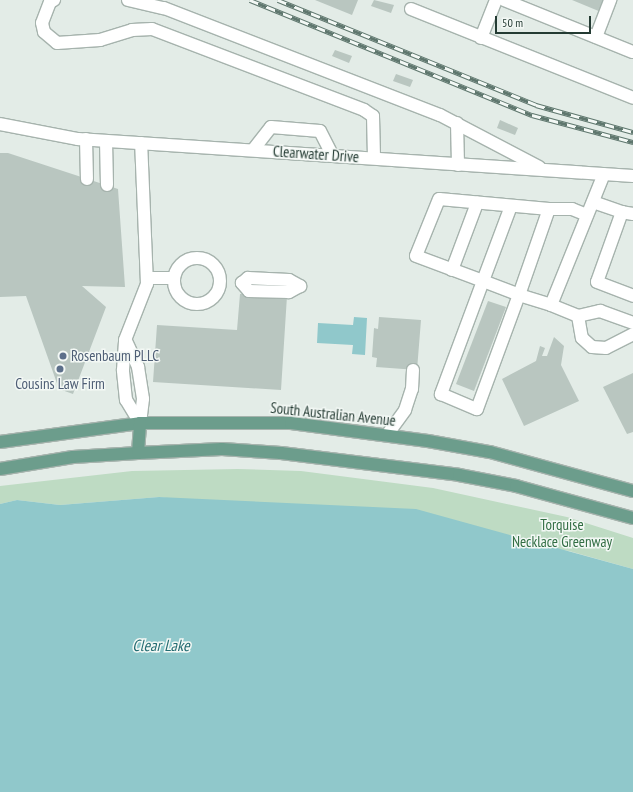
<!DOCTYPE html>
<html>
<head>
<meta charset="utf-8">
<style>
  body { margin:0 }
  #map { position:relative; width:633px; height:792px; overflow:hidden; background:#e3ece7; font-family:"PT Sans Narrow",sans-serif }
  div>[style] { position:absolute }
  .green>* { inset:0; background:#bedbc3 }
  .water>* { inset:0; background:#90c8cb }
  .building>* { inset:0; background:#b9c6c0 }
  .roads { filter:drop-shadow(1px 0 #a6b3ad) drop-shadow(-1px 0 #a6b3ad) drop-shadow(0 1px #a6b3ad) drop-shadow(0 -1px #a6b3ad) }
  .minor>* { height:12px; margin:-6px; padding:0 6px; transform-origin:6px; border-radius:6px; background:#fff }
  .minor>.ring { margin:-6px; padding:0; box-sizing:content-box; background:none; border:12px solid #fff; border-radius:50% }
  .major>* { height:12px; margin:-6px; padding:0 6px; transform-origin:6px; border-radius:6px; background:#6c9d8c }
  .rail>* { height:4.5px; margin-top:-2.25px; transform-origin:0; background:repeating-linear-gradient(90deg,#f3f8f5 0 9px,#5f776e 0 18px); box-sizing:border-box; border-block:1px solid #5f776e }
  .dots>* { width:11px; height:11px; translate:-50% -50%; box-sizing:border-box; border:2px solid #f3f8f5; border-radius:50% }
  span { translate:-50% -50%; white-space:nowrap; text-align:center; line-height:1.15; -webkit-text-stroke:3px #f3f8f5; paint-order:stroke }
  .street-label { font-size:15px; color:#243b33 }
  .service-label { font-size:15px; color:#4e5e75 }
  .left { translate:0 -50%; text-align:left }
  .park-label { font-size:15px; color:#326e44 }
  .water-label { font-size:16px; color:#246c72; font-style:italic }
  .scale { position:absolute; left:495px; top:16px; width:96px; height:18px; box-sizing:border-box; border:2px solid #243b33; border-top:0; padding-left:5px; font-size:12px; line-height:14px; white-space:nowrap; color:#243b33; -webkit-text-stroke:3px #f3f8f5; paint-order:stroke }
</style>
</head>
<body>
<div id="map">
  <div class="green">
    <div style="clip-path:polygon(238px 469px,301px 471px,433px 488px,567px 517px,633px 538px,633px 569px,569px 551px,159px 497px,60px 505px,17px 500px,0 504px,0 486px,132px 471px)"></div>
  </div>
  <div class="water">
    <div style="clip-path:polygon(354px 317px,367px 318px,365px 355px,352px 354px,353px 345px,317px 343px,318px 323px,353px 325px)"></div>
    <div style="clip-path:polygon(159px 497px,416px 509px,633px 569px,633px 792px,0 792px,0 504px,17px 500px,60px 505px)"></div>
  </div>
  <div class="building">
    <div style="clip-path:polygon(315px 0,358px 0,352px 15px)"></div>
    <div style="clip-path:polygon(374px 0,394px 5px,391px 13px,371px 6px)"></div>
    <div style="clip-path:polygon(572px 0,606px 0,601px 12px)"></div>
    <div style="clip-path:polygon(335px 50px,352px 56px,349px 63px,332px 56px)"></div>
    <div style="clip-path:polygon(396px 74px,413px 80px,410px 87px,393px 81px)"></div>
    <div style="clip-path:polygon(500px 120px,518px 128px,515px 135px,497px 128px)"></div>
    <div style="clip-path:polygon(0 153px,8px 153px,118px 189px,125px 287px,82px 286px,106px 307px,73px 394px,59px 389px,26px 296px,0 297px)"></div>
    <div style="clip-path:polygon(240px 294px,287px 296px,281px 390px,153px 382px,157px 325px,237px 330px)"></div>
    <div style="clip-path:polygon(488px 301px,506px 307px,474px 391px,456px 384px)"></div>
    <div style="clip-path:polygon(379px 317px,421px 320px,417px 370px,376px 367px,377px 358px,372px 357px,374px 328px,378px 329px)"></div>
    <div style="clip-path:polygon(554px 337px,564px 346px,561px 365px,579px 401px,524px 426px,502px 379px,536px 361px,540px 346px,545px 348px,542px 356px,547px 356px)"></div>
    <div style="clip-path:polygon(633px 373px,633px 432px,627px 434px,603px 387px)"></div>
  </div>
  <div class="roads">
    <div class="minor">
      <div style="left:54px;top:0;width:4px;rotate:153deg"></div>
      <div style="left:50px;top:2px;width:22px;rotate:111deg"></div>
      <div style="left:42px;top:23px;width:9px;rotate:77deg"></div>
      <div style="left:44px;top:32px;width:17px;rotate:40deg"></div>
      <div style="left:57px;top:43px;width:43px;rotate:-4deg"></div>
      <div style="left:100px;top:40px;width:34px;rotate:-17deg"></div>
      <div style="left:132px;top:30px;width:20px;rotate:-3deg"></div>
      <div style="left:152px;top:29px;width:227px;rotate:20.9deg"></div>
      <div style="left:364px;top:110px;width:11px;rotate:34deg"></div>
      <div style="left:373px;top:116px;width:42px;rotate:88.6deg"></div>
      <div style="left:128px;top:0;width:37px;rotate:13deg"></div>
      <div style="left:164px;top:8px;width:296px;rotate:21.2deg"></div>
      <div style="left:440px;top:115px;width:112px;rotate:27.7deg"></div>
      <div style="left:504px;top:0;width:139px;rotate:22deg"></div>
      <div style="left:411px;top:9px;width:239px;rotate:21.8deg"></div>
      <div style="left:596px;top:37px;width:40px;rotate:-69deg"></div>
      <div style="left:481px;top:38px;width:41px;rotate:-68.5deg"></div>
      <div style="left:457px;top:123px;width:42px;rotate:88.6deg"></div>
      <div style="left:0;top:124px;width:79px;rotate:10.9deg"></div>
      <div style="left:78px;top:139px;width:556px;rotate:3.81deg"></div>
      <div style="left:86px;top:139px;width:40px;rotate:88.6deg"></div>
      <div style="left:106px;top:141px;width:44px;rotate:88.7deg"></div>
      <div style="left:253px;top:150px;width:29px;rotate:-52deg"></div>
      <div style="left:271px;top:127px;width:49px;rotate:4.7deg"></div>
      <div style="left:320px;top:131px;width:27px;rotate:63deg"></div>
      <div style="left:593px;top:202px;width:31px;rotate:19deg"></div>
      <div style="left:511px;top:206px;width:80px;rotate:110.5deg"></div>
      <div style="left:483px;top:281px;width:121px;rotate:110.4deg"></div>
      <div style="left:441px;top:394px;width:39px;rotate:23deg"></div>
      <div style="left:477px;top:409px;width:121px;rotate:-69.8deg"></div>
      <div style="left:519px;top:295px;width:91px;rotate:-70.8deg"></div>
      <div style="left:549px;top:209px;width:110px;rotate:-174.8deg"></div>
      <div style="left:439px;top:199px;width:61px;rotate:112deg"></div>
      <div style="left:416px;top:256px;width:72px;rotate:20.5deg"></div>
      <div style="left:483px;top:281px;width:39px;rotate:21deg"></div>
      <div style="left:519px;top:295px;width:34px;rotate:17deg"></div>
      <div style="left:551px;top:305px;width:29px;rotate:22deg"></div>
      <div style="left:578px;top:316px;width:23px;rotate:-13deg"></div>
      <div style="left:600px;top:311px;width:35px;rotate:20deg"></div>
      <div style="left:549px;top:209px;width:23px"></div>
      <div style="left:572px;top:209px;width:16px;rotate:22deg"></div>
      <div style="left:633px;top:214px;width:11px;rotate:-170deg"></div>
      <div style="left:622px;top:212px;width:74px;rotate:109.7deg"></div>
      <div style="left:597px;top:282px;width:39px;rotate:21deg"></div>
      <div class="ring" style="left:174px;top:258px;width:34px;height:34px"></div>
      <div style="left:452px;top:270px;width:72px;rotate:-69.5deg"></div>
      <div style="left:147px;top:278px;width:27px"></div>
      <div style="left:248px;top:278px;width:41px;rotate:2.8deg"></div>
      <div style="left:289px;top:280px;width:13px;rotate:29deg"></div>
      <div style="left:300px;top:286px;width:13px;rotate:151deg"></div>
      <div style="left:289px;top:292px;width:40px;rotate:-178.6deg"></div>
      <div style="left:249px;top:291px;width:11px;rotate:-131deg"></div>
      <div style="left:242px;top:283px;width:8px;rotate:-40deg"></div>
      <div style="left:551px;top:305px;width:141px;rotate:-68deg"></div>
      <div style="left:578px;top:316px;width:22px;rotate:80deg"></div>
      <div style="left:582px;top:338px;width:13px;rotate:42deg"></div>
      <div style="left:592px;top:347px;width:14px;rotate:4deg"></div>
      <div style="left:606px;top:348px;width:30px;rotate:-27deg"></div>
      <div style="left:126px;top:341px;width:29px;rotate:65deg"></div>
      <div style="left:138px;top:367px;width:32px;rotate:81deg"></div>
      <div style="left:143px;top:399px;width:24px;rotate:97deg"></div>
      <div style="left:140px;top:423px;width:27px;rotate:-121deg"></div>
      <div style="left:126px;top:400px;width:30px;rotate:-96deg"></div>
      <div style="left:123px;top:370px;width:30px;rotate:-86deg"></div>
      <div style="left:125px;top:340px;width:60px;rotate:-68.6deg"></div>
      <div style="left:147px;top:284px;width:141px;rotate:-92.4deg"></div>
      <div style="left:387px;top:435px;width:31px;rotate:-54deg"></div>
      <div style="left:405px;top:410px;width:22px;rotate:-72deg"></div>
      <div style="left:412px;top:389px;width:19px;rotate:-87deg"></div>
    </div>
    <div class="major">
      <div style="left:0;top:442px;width:141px;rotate:-7.7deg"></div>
      <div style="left:140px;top:423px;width:151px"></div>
      <div style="left:291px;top:423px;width:138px;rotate:7.5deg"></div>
      <div style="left:428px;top:441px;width:63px;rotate:10.1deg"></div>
      <div style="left:490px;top:452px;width:148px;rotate:15.3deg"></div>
      <div style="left:138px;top:453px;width:30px;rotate:-86deg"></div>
      <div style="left:0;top:469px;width:74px;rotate:-9.3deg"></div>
      <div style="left:73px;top:457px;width:65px;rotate:-3.5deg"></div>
      <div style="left:138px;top:453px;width:84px;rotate:-2.7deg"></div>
      <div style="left:222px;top:449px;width:59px;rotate:3.9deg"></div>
      <div style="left:281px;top:453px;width:179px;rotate:7deg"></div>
      <div style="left:459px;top:475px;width:58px;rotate:10.9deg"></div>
      <div style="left:516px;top:486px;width:121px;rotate:15.3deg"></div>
    </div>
  </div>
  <div class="rail">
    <div style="left:250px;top:0;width:305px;rotate:22.2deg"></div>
    <div style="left:532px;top:115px;width:105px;rotate:15deg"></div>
    <div style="left:278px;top:0;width:279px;rotate:22.1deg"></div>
    <div style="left:536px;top:105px;width:101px;rotate:15.6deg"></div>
  </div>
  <div class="dots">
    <div style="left:63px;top:356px;background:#5c6f8a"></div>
    <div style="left:60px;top:369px;background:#5c6f8a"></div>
  </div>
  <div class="street-label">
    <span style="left:316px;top:154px;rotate:4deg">Clearwater Drive</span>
    <span style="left:333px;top:414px;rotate:6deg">South Australian Avenue</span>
  </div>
  <div class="service-label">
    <span class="left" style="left:71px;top:356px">Rosenbaum PLLC</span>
    <span style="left:60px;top:384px">Cousins Law Firm</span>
  </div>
  <div class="park-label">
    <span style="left:562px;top:533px">Torquise<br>Necklace Greenway</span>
  </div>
  <div class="water-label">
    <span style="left:161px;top:645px">Clear Lake</span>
  </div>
  <div class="scale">50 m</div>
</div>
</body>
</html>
